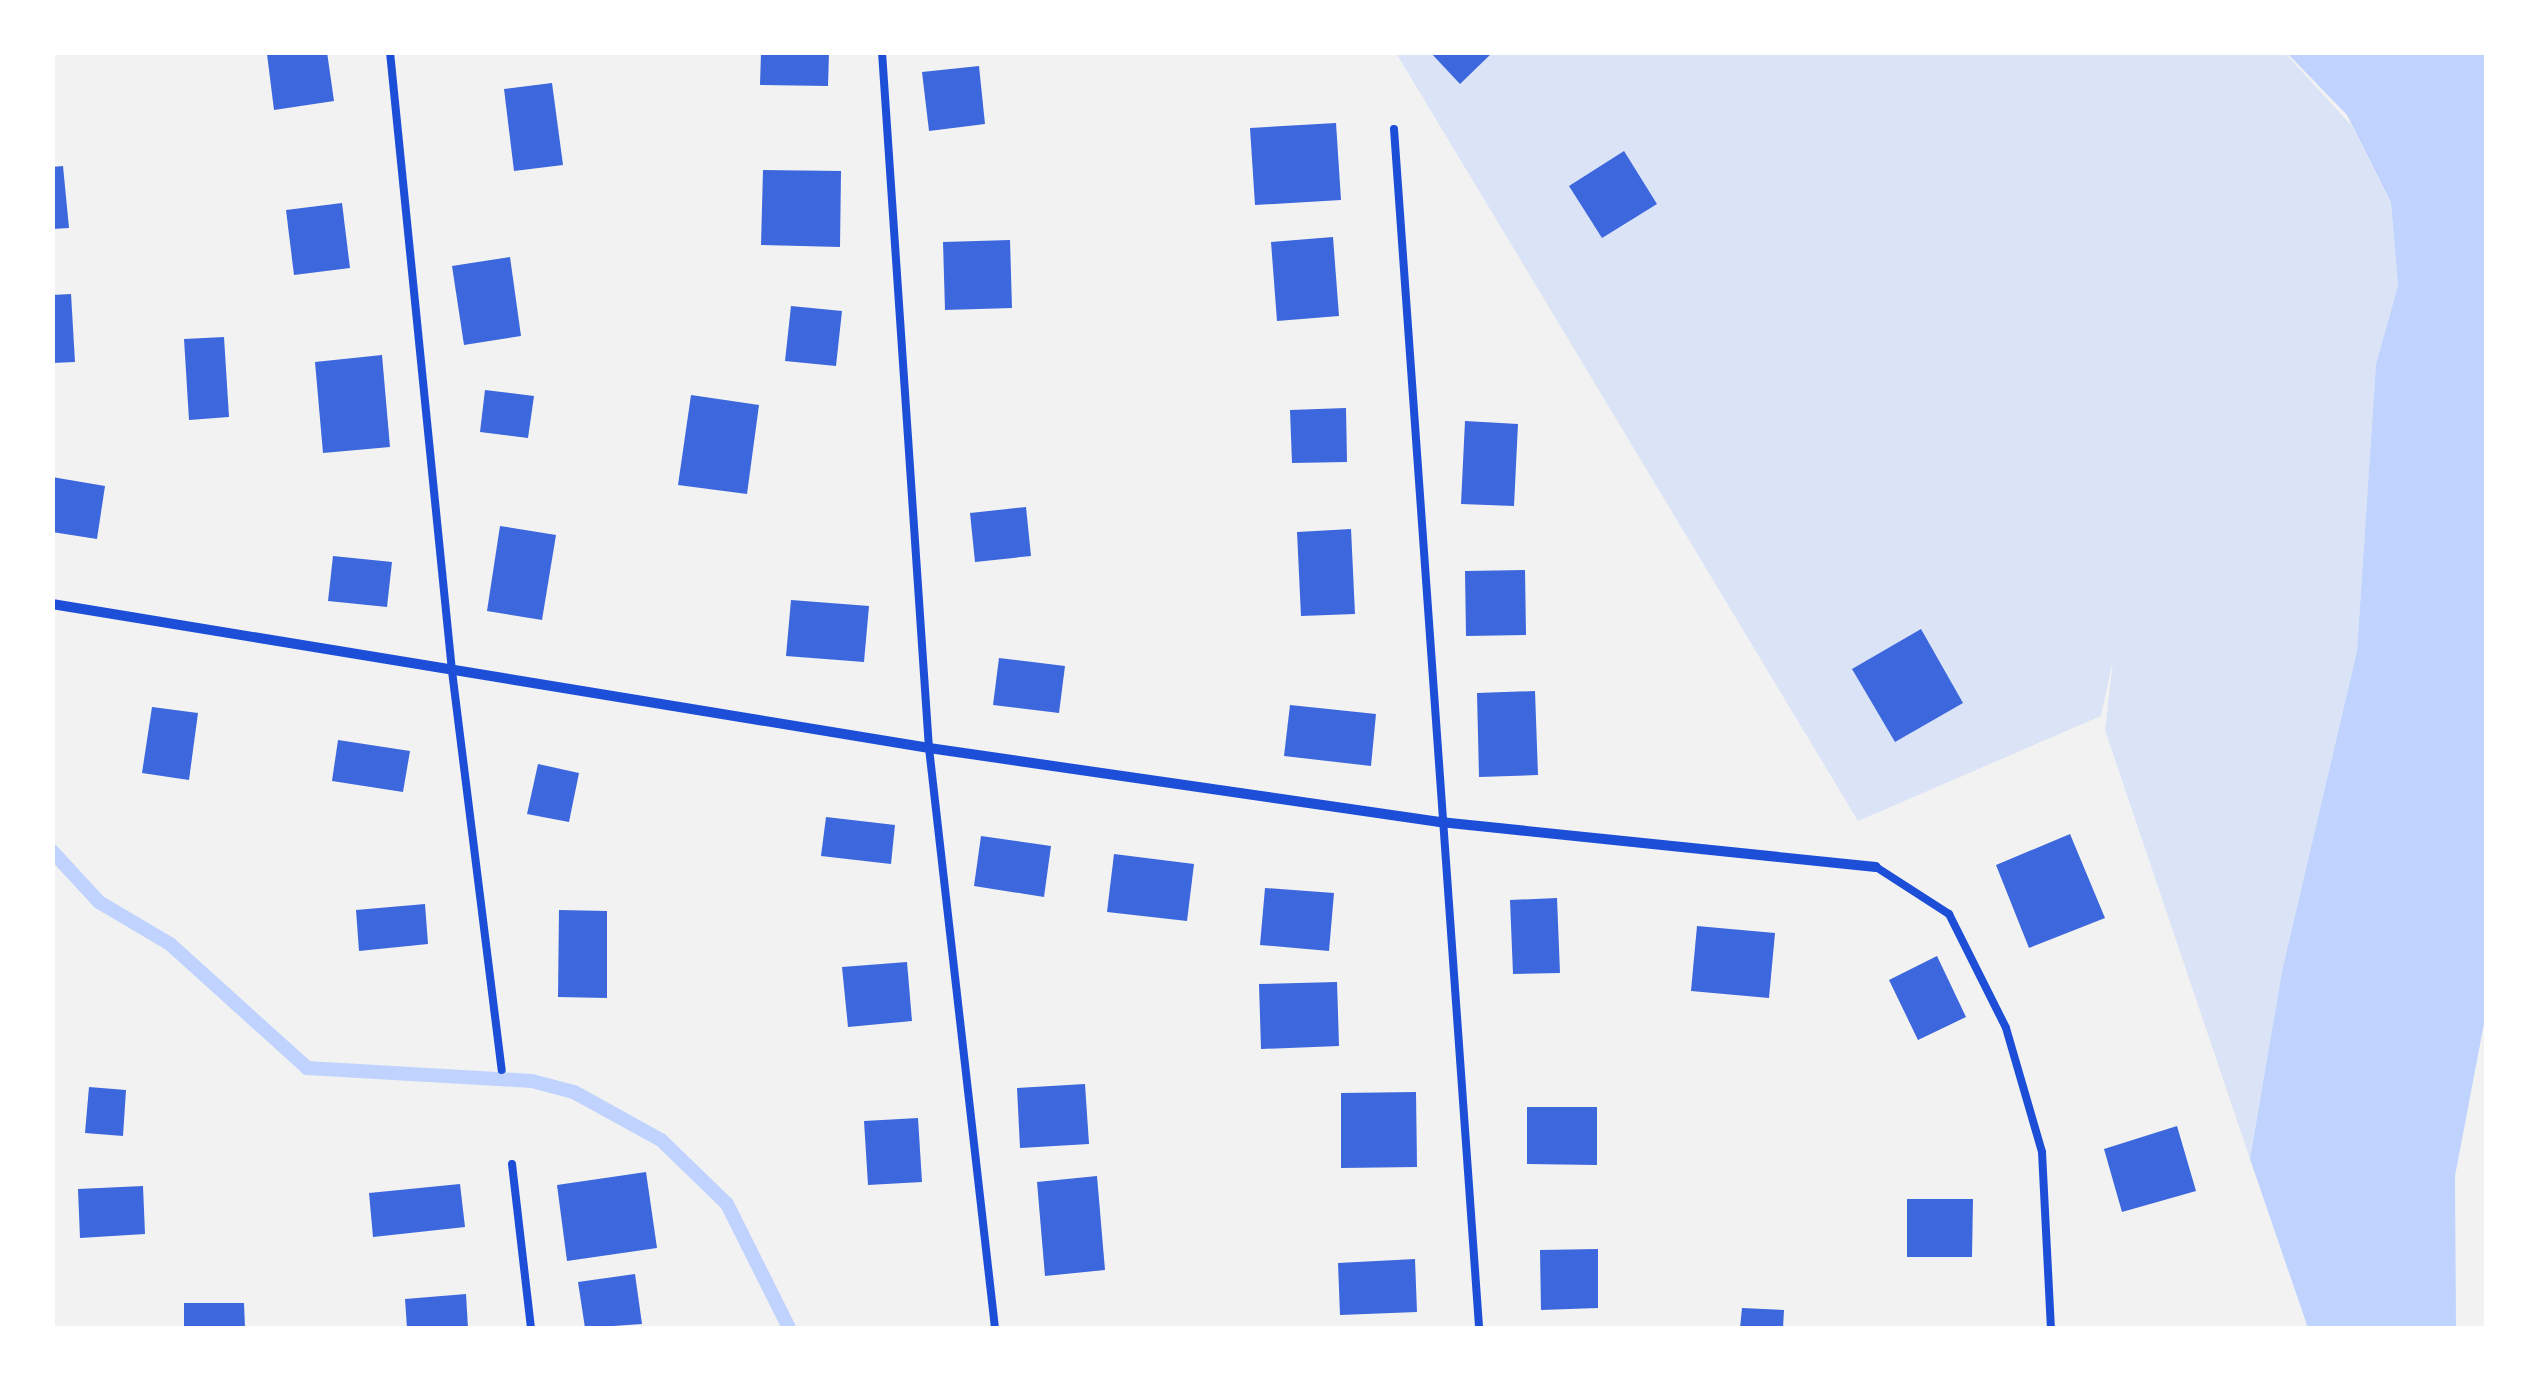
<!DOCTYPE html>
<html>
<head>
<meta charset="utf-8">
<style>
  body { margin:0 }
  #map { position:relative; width:2539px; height:1381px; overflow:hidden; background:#f2f2f2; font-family:Commissioner,sans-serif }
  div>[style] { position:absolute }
  .green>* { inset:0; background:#dbe4f7 }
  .water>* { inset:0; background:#bfd3fe }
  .stream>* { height:14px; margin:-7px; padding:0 7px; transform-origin:7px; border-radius:7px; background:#bfd3fe }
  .building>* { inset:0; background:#3d67dc }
  .service>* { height:8px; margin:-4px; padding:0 4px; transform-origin:4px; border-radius:4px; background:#1d4ed8 }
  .minor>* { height:10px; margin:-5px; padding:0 5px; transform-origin:5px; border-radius:5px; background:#1d4ed8 }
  span { translate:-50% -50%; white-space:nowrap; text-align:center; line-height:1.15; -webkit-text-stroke:8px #fff; paint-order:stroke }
  .frame { position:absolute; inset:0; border:55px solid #fff; pointer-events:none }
</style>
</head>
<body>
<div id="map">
  <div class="green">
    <div style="clip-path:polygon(1396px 53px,2285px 53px,2352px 126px,2391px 204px,2398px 286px,2376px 364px,2357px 651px,2282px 971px,2250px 1159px,2105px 730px,2113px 660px,2101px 716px,1858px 821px)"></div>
  </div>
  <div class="water">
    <div style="clip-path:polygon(2287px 53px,2486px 53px,2486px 1013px,2455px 1176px,2456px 1328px,2308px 1328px,2250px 1159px,2282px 971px,2357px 651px,2376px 364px,2398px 286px,2391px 203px,2347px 115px)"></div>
  </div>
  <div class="stream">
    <div style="left:52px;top:851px;width:69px;rotate:47.3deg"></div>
    <div style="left:99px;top:902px;width:82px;rotate:30.6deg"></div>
    <div style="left:170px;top:944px;width:185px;rotate:42.1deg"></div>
    <div style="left:307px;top:1068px;width:225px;rotate:3.3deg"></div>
    <div style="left:532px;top:1081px;width:43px;rotate:14.7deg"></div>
    <div style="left:574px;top:1092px;width:99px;rotate:28.9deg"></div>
    <div style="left:661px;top:1140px;width:92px;rotate:44.1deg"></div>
    <div style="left:727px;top:1204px;width:139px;rotate:63.4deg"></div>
  </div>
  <div class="building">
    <div style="clip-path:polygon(327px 52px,334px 101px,274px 110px,267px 54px)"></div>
    <div style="clip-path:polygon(761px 52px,829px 52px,828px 86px,760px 85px)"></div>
    <div style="clip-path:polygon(1430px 52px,1493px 52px,1460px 84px)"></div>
    <div style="clip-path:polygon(979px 66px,985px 124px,929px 131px,922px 72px)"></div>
    <div style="clip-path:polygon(552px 83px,563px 165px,514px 171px,504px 89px)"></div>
    <div style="clip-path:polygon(1336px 123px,1341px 200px,1255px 205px,1250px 128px)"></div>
    <div style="clip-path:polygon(1624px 151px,1657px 204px,1602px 238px,1569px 186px)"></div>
    <div style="clip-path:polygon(63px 166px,69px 228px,52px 229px,52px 167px)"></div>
    <div style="clip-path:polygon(763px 170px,841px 171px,840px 247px,761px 245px)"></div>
    <div style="clip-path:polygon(342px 203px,350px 268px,294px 275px,286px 210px)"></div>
    <div style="clip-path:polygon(1333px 237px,1339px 316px,1277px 321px,1271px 242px)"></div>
    <div style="clip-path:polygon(1010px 240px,1012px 308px,945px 310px,943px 242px)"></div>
    <div style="clip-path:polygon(510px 257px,521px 336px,464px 345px,452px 266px)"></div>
    <div style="clip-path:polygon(71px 294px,75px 362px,52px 363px,52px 295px)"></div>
    <div style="clip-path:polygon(791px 306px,842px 311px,836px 366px,785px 361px)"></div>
    <div style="clip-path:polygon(224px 337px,229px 417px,189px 420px,184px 339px)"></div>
    <div style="clip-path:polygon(382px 355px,390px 447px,323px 453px,315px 362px)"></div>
    <div style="clip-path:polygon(485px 390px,534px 396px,528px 438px,480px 432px)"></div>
    <div style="clip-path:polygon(691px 395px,759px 405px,747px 494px,678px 485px)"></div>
    <div style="clip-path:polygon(1346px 408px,1347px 462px,1292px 463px,1290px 410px)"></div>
    <div style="clip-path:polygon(1465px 421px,1518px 424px,1514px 506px,1461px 504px)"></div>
    <div style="clip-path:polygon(52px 477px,105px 486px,97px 539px,52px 532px)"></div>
    <div style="clip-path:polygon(1026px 507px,1031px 556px,975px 562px,970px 513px)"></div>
    <div style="clip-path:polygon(500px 526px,556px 535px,542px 620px,487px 611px)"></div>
    <div style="clip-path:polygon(1351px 529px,1355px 614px,1301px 616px,1297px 532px)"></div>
    <div style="clip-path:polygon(333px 556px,392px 562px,387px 607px,328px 601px)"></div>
    <div style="clip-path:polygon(1525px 570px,1526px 635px,1466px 636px,1465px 571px)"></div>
    <div style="clip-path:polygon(791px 600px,869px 606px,864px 662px,786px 656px)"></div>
    <div style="clip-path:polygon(1921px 629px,1963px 703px,1895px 742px,1852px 669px)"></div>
    <div style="clip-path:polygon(999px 658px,1065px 666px,1059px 713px,993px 705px)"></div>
    <div style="clip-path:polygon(1535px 691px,1538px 775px,1479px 777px,1477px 693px)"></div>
    <div style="clip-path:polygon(1290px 705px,1376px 714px,1371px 766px,1284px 756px)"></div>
    <div style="clip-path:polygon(152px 707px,198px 713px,189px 780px,142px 773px)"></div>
    <div style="clip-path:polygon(338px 740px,410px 751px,403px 792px,332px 781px)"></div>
    <div style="clip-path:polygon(538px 764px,579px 773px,569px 822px,527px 814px)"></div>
    <div style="clip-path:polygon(826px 817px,895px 825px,891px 864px,821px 856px)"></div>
    <div style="clip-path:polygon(2070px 834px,2105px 918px,2029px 948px,1996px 865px)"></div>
    <div style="clip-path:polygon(981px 836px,1051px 846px,1044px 897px,974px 886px)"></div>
    <div style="clip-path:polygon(1114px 854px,1194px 864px,1187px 921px,1107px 912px)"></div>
    <div style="clip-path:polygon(1265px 888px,1334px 893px,1329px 951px,1260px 945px)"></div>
    <div style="clip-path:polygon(1557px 898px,1560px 973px,1513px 974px,1510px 900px)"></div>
    <div style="clip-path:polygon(425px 904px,428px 944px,359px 951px,356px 910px)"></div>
    <div style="clip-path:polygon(559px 910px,607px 911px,607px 998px,558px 997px)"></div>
    <div style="clip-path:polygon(1697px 926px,1775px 933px,1769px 998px,1691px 991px)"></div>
    <div style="clip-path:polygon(1937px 956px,1966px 1017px,1918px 1040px,1889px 980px)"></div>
    <div style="clip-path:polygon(907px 962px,912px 1021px,848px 1027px,842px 967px)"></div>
    <div style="clip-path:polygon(1337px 982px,1339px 1046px,1261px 1049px,1259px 984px)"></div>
    <div style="clip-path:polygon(1085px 1084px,1089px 1144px,1020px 1148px,1017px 1088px)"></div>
    <div style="clip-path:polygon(89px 1087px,126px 1090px,123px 1136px,85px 1133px)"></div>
    <div style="clip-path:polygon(1416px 1092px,1417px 1167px,1341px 1168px,1341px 1093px)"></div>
    <div style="clip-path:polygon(1527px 1107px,1597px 1107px,1597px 1165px,1527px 1164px)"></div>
    <div style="clip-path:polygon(918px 1118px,922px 1182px,868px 1185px,864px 1121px)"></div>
    <div style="clip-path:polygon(2177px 1126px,2196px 1191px,2122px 1212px,2104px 1149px)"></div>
    <div style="clip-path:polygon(646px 1172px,657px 1248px,567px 1261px,557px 1185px)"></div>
    <div style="clip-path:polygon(1097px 1176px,1105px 1270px,1045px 1276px,1037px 1182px)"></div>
    <div style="clip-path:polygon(460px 1184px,465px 1227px,373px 1237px,369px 1193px)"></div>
    <div style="clip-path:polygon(143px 1186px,145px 1234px,80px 1238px,78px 1189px)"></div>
    <div style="clip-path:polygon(1907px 1199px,1973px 1199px,1972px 1257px,1907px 1257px)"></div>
    <div style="clip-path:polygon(1598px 1249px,1598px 1308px,1541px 1310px,1540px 1250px)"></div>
    <div style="clip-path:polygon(1415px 1259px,1417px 1312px,1340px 1315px,1338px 1263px)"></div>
    <div style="clip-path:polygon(635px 1274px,642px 1324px,585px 1328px,578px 1282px)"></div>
    <div style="clip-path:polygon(466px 1294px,468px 1328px,407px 1328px,405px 1299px)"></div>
    <div style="clip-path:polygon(184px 1303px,244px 1303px,245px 1328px,184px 1328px)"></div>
    <div style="clip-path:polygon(1742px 1308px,1784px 1310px,1783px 1328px,1740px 1328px)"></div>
  </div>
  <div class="service">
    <div style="left:390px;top:52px;width:622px;rotate:84.28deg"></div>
    <div style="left:452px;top:671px;width:402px;rotate:82.9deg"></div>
    <div style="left:882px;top:52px;width:698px;rotate:86.14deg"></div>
    <div style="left:929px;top:748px;width:584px;rotate:83.51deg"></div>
    <div style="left:1394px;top:129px;width:1202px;rotate:85.94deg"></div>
    <div style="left:1876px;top:867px;width:87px;rotate:32.8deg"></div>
    <div style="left:1949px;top:914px;width:127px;rotate:63.4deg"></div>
    <div style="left:2006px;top:1028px;width:129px;rotate:73.8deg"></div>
    <div style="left:2042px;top:1152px;width:176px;rotate:87.1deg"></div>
    <div style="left:512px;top:1164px;width:165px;rotate:83.4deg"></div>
  </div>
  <div class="minor">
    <div style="left:52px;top:604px;width:889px;rotate:9.32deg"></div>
    <div style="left:929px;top:748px;width:516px;rotate:8.24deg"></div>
    <div style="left:1440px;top:822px;width:438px;rotate:5.9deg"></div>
  </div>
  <div class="frame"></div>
</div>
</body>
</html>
